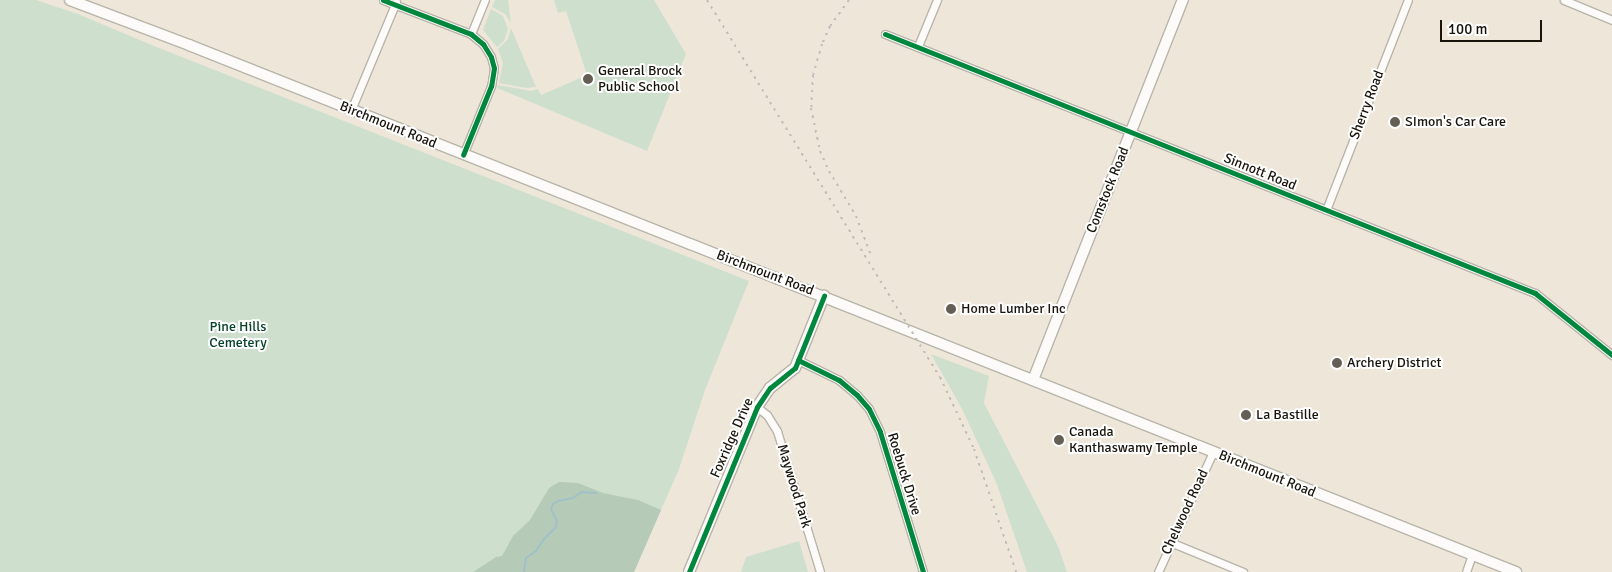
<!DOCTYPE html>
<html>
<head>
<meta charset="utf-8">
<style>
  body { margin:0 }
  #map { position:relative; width:1612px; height:572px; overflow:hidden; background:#eee7d9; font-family:Signika,sans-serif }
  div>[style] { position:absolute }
  .green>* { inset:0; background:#cfdfce }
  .forest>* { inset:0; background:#b5cab7 }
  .stream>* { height:2px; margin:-1px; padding:0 1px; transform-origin:1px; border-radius:1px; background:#a0c1c8 }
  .roads { filter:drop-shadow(1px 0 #b9b4aa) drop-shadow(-1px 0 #b9b4aa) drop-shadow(0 1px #b9b4aa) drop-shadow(0 -1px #b9b4aa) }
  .street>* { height:7px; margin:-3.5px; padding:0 3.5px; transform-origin:3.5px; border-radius:3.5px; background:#fcfbf9 }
  .secondary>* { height:10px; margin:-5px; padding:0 5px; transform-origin:5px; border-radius:5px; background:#fcfbf9 }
  .rail>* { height:2px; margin-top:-1px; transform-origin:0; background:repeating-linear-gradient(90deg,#bfbdba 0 2.5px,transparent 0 7.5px) }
  .cycleway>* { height:5px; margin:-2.5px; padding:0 2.5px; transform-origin:2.5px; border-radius:2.5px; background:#00873e }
  .dots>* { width:14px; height:14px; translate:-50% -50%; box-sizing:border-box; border:2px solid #fff; border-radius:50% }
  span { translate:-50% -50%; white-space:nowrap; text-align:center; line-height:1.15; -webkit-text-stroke:4px #fff; paint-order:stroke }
  .poi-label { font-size:14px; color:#19150c }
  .left { translate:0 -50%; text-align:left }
  .street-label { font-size:14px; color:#19150c }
  .park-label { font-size:14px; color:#06422b }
  .scale { position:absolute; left:1440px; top:20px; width:102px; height:22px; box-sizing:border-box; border:2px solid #19150c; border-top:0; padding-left:6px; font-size:15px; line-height:18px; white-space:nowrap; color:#19150c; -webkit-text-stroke:4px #fff; paint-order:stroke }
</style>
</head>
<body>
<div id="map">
  <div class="green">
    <div style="clip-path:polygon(0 0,36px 0,78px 14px,154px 46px,749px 281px,705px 390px,679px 469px,634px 572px,0 572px)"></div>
    <div style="clip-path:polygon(495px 0,508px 0,511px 23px,505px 14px,492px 7px)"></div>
    <div style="clip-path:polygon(554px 0,654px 0,686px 54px,647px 151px,497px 88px,498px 85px,531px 91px,538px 89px,541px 95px,587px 75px,566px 11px,558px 13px)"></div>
    <div style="clip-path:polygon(491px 9px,503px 16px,508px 29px,504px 41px,497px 47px,483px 30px)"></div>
    <div style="clip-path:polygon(511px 27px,511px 28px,536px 87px,526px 88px,499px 83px,503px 63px,498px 49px,508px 39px)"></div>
    <div style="clip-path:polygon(931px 354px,989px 376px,984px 403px,1058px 546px,1067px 572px,1027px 572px,996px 482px,962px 409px)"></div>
    <div style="clip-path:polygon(799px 541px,808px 572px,741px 572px,746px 557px)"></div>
  </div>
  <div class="forest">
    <div style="clip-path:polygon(559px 482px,578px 483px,603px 493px,638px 500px,661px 510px,634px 572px,473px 572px,496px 557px,502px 556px,513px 536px,530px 520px,549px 488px)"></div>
  </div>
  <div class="stream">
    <div style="left:524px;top:572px;width:14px;rotate:-82deg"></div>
    <div style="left:526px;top:558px;width:12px;rotate:-35deg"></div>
    <div style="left:536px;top:551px;width:14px;rotate:-56deg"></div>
    <div style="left:544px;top:539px;width:17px;rotate:-45deg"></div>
    <div style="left:556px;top:527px;width:6px;rotate:-81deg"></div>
    <div style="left:557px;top:521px;width:13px;rotate:-117deg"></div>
    <div style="left:551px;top:509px;width:5px;rotate:-68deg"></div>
    <div style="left:553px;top:504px;width:6px;rotate:-31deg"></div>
    <div style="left:558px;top:501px;width:15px;rotate:-11deg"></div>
    <div style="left:573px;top:498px;width:11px;rotate:-34deg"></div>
    <div style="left:582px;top:492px;width:14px;rotate:4deg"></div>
  </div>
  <div class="roads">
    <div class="street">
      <div style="left:383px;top:0;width:94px;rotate:21.1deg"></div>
      <div style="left:471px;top:34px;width:16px;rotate:40deg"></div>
      <div style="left:483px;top:44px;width:15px;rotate:58deg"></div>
      <div style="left:491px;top:57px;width:11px;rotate:75deg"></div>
      <div style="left:494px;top:68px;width:18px;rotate:99deg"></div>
      <div style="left:491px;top:86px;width:74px;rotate:112.1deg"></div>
      <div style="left:1564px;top:0;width:52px;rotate:22.6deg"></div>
      <div style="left:471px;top:34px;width:37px;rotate:-68deg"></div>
      <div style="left:885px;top:34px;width:700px;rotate:21.73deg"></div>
      <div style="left:1535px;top:293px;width:99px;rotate:38.8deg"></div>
      <div style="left:918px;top:46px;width:50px;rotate:-67.6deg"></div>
      <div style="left:351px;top:110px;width:117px;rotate:-67.4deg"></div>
      <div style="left:1326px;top:210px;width:225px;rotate:-68.7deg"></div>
      <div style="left:798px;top:360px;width:46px;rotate:26deg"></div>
      <div style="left:839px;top:380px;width:23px;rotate:40deg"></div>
      <div style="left:857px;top:395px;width:18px;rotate:49deg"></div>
      <div style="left:869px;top:409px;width:25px;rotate:64deg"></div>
      <div style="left:880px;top:432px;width:146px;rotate:72.9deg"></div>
      <div style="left:757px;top:407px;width:13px;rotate:39deg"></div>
      <div style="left:767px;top:415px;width:19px;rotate:58deg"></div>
      <div style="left:777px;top:431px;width:147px;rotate:73deg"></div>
      <div style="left:1170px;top:542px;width:79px;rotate:22.3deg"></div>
      <div style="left:1158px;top:572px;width:132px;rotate:-65.4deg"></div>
      <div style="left:1466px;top:572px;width:18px;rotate:-71deg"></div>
    </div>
    <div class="secondary">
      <div style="left:70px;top:0;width:127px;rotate:20.7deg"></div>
      <div style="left:189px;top:45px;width:1428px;rotate:21.66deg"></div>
      <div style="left:1033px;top:380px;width:409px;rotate:-68.5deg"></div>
      <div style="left:689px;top:572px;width:178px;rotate:-67.6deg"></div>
      <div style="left:757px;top:407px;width:23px;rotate:-56deg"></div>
      <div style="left:770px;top:388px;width:32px;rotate:-39deg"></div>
      <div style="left:795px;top:368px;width:78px;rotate:-68.1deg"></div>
    </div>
  </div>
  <div class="rail">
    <div style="left:707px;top:0;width:443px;rotate:58.3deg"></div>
    <div style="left:940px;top:377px;width:80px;rotate:64.7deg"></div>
    <div style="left:974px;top:449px;width:130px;rotate:71.1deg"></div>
    <div style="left:849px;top:0;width:32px;rotate:126deg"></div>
    <div style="left:830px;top:26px;width:20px;rotate:114deg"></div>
    <div style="left:822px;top:44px;width:32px;rotate:106deg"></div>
    <div style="left:813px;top:75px;width:33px;rotate:93deg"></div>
    <div style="left:811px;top:108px;width:44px;rotate:78.2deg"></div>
    <div style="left:820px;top:151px;width:22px;rotate:66deg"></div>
    <div style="left:829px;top:171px;width:52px;rotate:59deg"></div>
    <div style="left:856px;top:216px;width:40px;rotate:69deg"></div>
  </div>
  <div class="cycleway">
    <div style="left:383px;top:0;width:94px;rotate:21.1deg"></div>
    <div style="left:471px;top:34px;width:16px;rotate:40deg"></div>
    <div style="left:483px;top:44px;width:15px;rotate:58deg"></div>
    <div style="left:491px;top:57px;width:11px;rotate:75deg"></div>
    <div style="left:494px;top:68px;width:18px;rotate:99deg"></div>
    <div style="left:491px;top:86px;width:74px;rotate:112.1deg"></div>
    <div style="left:885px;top:34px;width:700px;rotate:21.73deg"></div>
    <div style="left:1535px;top:293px;width:99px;rotate:38.8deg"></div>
    <div style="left:798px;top:360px;width:46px;rotate:26deg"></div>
    <div style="left:839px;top:380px;width:23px;rotate:40deg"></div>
    <div style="left:857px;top:395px;width:18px;rotate:49deg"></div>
    <div style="left:869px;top:409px;width:25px;rotate:64deg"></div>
    <div style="left:880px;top:432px;width:146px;rotate:72.9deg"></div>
    <div style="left:689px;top:572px;width:178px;rotate:-67.6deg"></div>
    <div style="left:757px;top:407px;width:23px;rotate:-56deg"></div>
    <div style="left:770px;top:388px;width:32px;rotate:-39deg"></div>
    <div style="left:795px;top:368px;width:78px;rotate:-68.1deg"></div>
  </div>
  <div class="dots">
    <div style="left:588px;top:79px;background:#645e54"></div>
    <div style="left:1395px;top:122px;background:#645e54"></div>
    <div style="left:951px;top:309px;background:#645e54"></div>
    <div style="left:1337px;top:363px;background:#645e54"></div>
    <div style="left:1246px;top:415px;background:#645e54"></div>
    <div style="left:1059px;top:440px;background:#645e54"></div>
  </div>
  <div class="poi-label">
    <span class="left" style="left:598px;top:79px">General Brock<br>Public School</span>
    <span class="left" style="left:1405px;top:122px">SImon's Car Care</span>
    <span class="left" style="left:961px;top:309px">Home Lumber Inc</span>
    <span class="left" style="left:1347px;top:363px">Archery District</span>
    <span class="left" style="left:1256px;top:415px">La Bastille</span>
    <span class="left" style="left:1069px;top:440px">Canada<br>Kanthaswamy Temple</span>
  </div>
  <div class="street-label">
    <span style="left:1367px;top:105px;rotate:-69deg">Sherry Road</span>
    <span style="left:388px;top:125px;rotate:22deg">Birchmount Road</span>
    <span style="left:1260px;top:172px;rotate:22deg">Sinnott Road</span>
    <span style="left:1108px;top:190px;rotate:-68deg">Comstock Road</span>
    <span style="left:765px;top:273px;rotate:21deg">Birchmount Road</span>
    <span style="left:732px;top:438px;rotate:-66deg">Foxridge Drive</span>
    <span style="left:904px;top:474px;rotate:73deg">Roebuck Drive</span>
    <span style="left:1267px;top:474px;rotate:22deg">Birchmount Road</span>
    <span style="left:794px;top:486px;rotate:73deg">Maywood Park</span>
    <span style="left:1185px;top:512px;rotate:-65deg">Chelwood Road</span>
  </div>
  <div class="park-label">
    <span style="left:238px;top:335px">Pine Hills<br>Cemetery</span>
  </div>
  <div class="scale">100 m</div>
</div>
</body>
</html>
